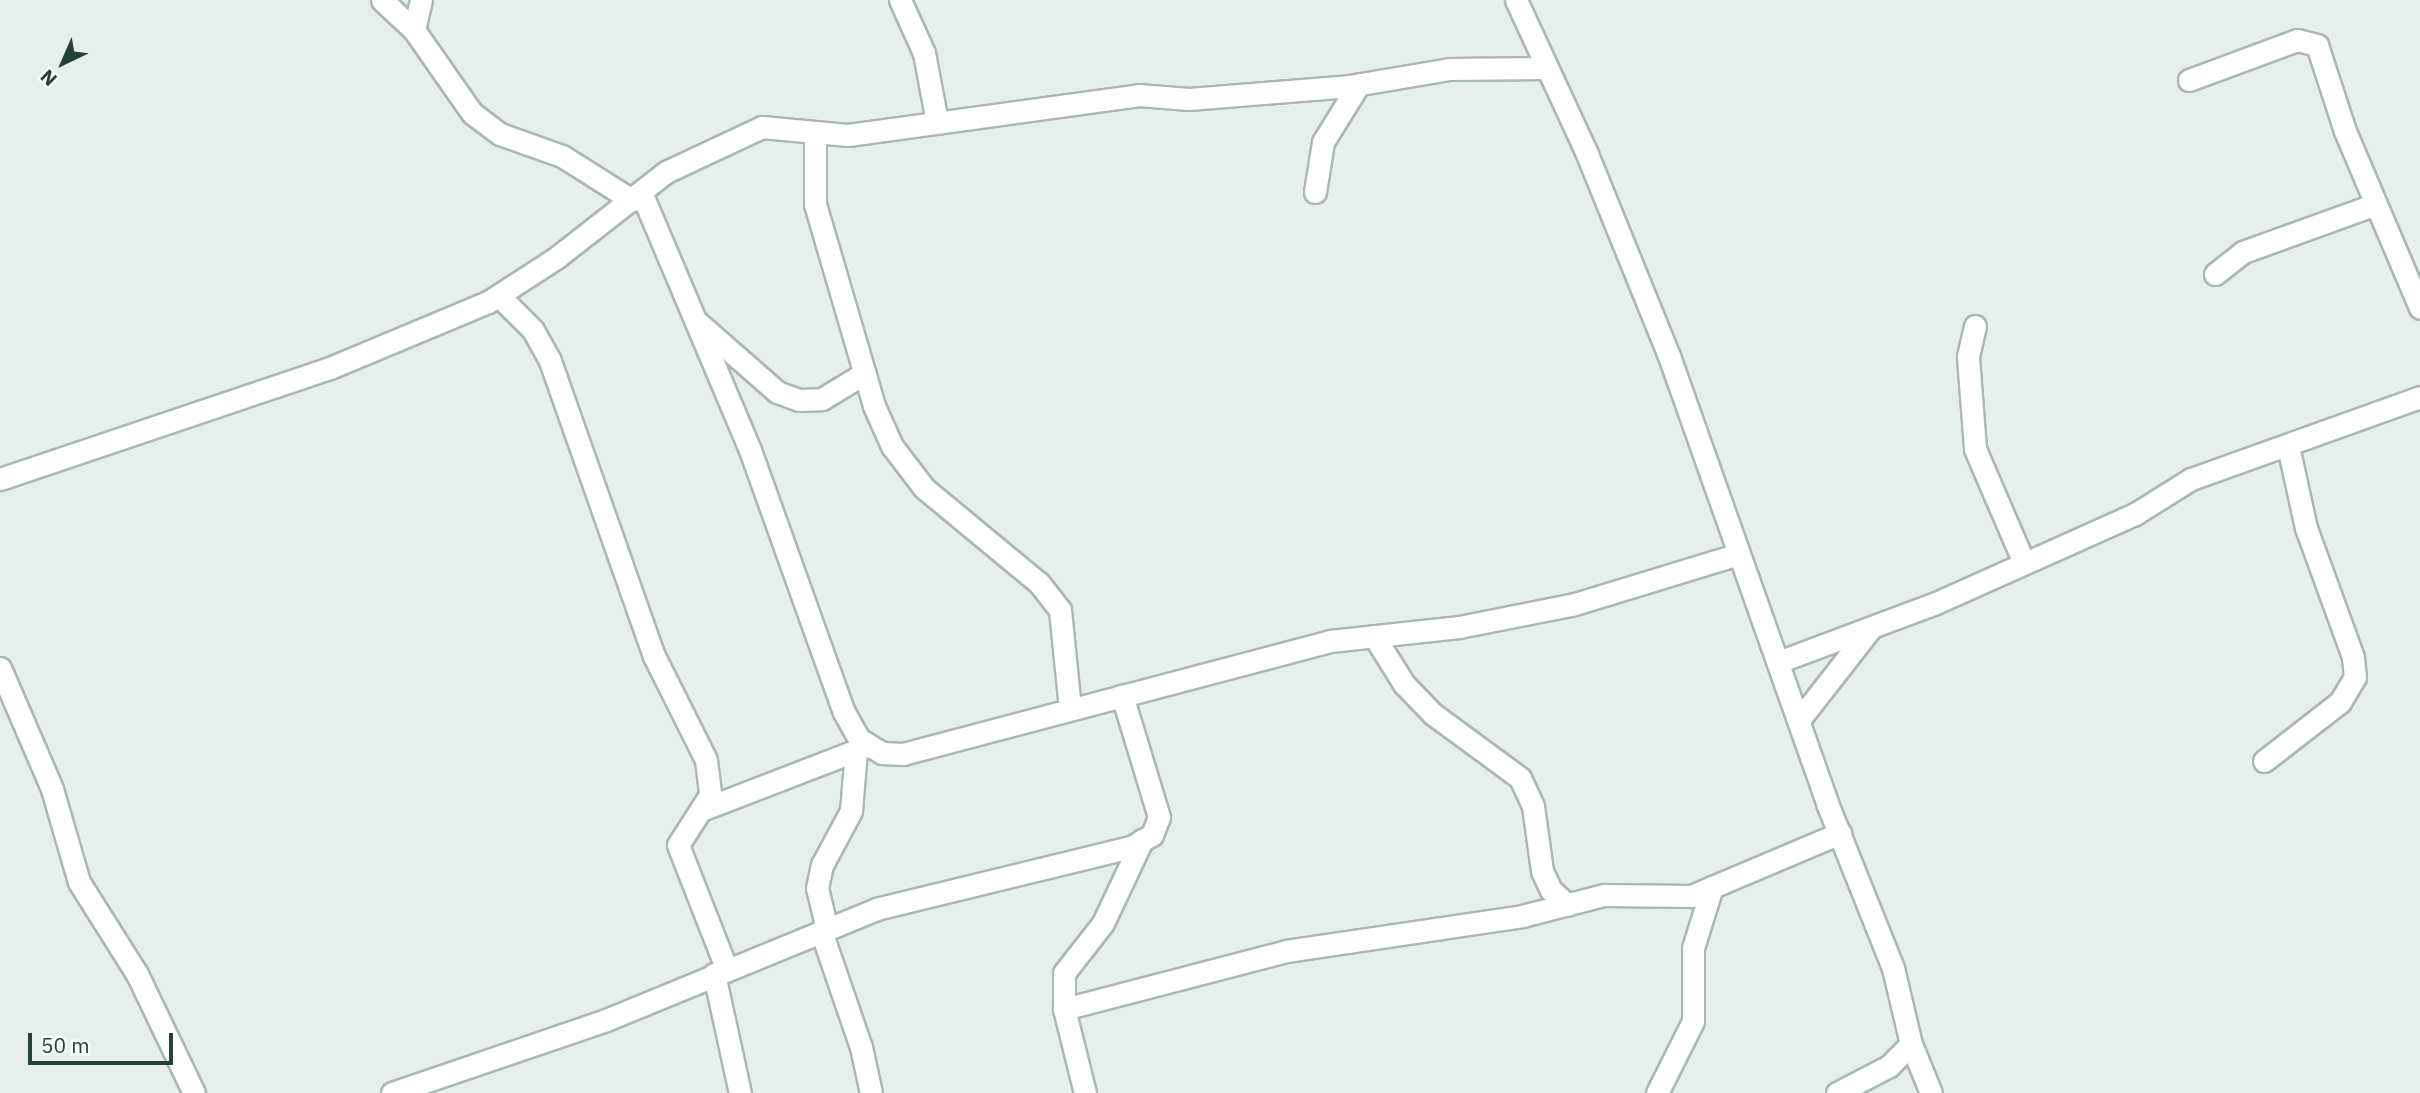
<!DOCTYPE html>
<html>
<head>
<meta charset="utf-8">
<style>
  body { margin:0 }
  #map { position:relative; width:2420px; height:1093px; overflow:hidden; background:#e6efeb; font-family:"IBM Plex Sans",sans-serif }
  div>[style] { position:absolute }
  .roads { filter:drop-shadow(2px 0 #a8b8b2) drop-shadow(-2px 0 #a8b8b2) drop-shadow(0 2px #a8b8b2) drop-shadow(0 -2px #a8b8b2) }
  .minor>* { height:21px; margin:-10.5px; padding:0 10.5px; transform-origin:10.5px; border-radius:10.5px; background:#fff }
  span { translate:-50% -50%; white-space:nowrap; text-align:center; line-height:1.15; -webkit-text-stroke:6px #f7fbf9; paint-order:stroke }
  .north { position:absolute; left:28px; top:28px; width:70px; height:70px; -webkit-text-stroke:5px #f7fbf9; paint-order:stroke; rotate:224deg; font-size:19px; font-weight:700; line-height:28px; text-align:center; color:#24423a }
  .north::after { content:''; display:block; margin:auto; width:24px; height:32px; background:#24423a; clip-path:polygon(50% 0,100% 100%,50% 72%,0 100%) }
  .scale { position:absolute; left:28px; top:1033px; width:145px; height:32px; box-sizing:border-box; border:4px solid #24423a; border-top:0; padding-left:9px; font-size:21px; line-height:24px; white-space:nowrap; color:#24423a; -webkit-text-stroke:5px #f7fbf9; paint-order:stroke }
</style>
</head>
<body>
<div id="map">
  <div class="roads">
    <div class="minor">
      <div style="left:382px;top:0;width:44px;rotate:43.2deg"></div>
      <div style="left:414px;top:30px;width:101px;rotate:55.1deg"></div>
      <div style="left:472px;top:113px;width:35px;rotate:37deg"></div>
      <div style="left:500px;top:134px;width:66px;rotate:19.5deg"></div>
      <div style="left:562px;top:156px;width:83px;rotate:32.2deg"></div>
      <div style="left:900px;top:0;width:58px;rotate:65.6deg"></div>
      <div style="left:924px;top:53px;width:70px;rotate:79.3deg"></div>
      <div style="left:1516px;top:0;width:170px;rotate:65.2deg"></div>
      <div style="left:1587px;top:154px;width:218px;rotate:67.9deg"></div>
      <div style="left:1669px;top:356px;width:474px;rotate:70.5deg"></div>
      <div style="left:1827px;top:803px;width:178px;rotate:68.2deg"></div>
      <div style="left:1893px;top:968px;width:78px;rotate:76.7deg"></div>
      <div style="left:1911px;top:1044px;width:53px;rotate:67.8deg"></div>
      <div style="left:414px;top:30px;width:31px;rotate:-77deg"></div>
      <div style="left:2189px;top:80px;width:115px;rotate:-20.3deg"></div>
      <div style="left:2297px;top:40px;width:21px;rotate:14deg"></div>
      <div style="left:2317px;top:45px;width:90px;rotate:72deg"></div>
      <div style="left:2345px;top:131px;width:192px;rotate:67deg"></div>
      <div style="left:815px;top:132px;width:72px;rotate:90deg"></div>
      <div style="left:815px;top:204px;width:210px;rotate:73.7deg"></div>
      <div style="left:874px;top:406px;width:44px;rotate:65.8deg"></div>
      <div style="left:892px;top:446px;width:53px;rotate:52.7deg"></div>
      <div style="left:924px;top:488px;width:149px;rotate:39.6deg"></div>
      <div style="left:1039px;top:583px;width:34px;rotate:52deg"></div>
      <div style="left:1060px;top:610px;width:99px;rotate:84.2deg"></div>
      <div style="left:641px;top:192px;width:280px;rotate:67.1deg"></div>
      <div style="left:750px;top:450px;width:278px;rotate:70.3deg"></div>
      <div style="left:844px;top:712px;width:31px;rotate:61deg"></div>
      <div style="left:859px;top:739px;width:27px;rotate:31deg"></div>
      <div style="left:882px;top:753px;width:21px;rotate:3deg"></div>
      <div style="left:903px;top:754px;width:442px;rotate:-14.8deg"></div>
      <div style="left:1330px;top:641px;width:130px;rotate:-6.2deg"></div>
      <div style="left:1459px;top:627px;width:118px;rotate:-11.2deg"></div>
      <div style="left:1575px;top:604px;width:171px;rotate:-17deg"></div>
      <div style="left:1315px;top:192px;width:51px;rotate:-80.9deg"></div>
      <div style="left:1323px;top:142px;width:68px;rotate:-58.2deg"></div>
      <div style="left:2215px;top:274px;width:36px;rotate:-38deg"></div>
      <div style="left:2243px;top:252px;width:141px;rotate:-19.8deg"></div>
      <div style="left:499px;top:296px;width:48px;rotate:45deg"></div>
      <div style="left:533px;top:330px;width:35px;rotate:61deg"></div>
      <div style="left:550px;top:361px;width:313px;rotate:70.6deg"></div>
      <div style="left:654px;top:656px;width:116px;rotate:63.4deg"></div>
      <div style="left:706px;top:760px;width:35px;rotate:83deg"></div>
      <div style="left:710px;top:795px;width:59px;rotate:122.6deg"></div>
      <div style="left:678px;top:845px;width:134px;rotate:68.6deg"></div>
      <div style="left:696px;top:321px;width:108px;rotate:41.2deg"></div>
      <div style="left:777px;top:392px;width:23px;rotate:20deg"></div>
      <div style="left:799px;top:400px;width:23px;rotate:-2deg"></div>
      <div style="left:822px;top:399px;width:50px;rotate:-31.2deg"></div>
      <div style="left:1975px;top:326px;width:32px;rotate:103deg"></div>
      <div style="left:1968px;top:357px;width:92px;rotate:85.6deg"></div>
      <div style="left:1975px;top:449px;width:124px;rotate:66.7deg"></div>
      <div style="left:0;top:479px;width:348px;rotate:-18.6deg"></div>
      <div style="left:330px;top:368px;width:171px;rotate:-22.7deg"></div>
      <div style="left:488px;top:302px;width:81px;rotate:-32.9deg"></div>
      <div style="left:556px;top:258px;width:140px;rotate:-38deg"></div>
      <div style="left:666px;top:172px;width:106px;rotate:-25.1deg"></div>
      <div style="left:762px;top:127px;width:86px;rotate:5.3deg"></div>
      <div style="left:848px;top:135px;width:294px;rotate:-7.8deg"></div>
      <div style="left:1139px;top:95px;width:50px;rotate:4.6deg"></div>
      <div style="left:1189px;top:99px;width:161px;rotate:-4.6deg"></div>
      <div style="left:1349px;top:86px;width:102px;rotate:-9.6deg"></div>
      <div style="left:1450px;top:69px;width:94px;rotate:-0.6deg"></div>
      <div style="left:1374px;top:636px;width:57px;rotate:58deg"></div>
      <div style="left:1404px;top:684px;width:42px;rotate:46deg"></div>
      <div style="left:1433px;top:714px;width:108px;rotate:36.3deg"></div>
      <div style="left:1520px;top:778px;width:31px;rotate:65deg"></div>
      <div style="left:1533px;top:806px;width:66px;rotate:82.1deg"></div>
      <div style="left:1542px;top:871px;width:21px;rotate:65deg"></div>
      <div style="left:1551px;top:890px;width:22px;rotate:43deg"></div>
      <div style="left:1778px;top:662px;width:169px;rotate:-20.5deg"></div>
      <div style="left:1936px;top:603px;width:218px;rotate:-24.1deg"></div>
      <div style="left:2135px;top:514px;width:66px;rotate:-32deg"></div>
      <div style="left:2191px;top:479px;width:243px;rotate:-19.7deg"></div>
      <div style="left:0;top:668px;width:132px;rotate:66.7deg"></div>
      <div style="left:52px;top:789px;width:97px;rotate:73.8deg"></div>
      <div style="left:79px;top:882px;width:109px;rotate:57.8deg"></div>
      <div style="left:137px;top:974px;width:132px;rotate:64.4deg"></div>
      <div style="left:1799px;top:720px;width:117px;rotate:-52deg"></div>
      <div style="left:2264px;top:761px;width:96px;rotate:-37.8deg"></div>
      <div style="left:2340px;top:702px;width:29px;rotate:-59deg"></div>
      <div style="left:2355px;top:677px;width:20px;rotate:-96deg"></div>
      <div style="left:2353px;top:657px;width:137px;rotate:-110deg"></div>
      <div style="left:2306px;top:528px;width:84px;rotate:-102.4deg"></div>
      <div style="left:704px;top:809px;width:175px;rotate:-21.1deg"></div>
      <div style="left:827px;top:929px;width:42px;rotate:-103.7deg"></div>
      <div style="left:817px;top:888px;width:24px;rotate:-78deg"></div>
      <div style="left:822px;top:865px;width:61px;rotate:-61.8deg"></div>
      <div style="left:851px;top:811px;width:61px;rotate:-85.3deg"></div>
      <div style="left:821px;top:931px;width:123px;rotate:71deg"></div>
      <div style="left:861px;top:1047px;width:47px;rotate:77.7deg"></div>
      <div style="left:714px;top:974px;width:122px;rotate:77.7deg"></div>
      <div style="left:1064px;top:1009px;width:229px;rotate:-14.6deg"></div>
      <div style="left:1286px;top:951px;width:239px;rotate:-8.4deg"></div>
      <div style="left:1522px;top:916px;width:85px;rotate:-14.4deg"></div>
      <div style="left:1604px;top:895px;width:87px;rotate:0.7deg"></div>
      <div style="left:1691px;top:896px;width:162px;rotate:-22.9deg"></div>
      <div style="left:392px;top:1093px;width:226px;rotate:-18.8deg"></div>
      <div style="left:606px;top:1020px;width:292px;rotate:-22.3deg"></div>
      <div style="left:876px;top:909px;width:262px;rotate:-13.7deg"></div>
      <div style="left:1131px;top:847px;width:24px;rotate:-30deg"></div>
      <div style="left:1152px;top:835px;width:19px;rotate:-69deg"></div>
      <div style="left:1159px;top:817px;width:127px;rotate:-106.9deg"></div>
      <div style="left:1085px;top:1093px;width:87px;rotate:-104deg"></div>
      <div style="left:1064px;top:1009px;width:36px;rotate:-90deg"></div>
      <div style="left:1064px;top:973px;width:63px;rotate:-52deg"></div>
      <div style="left:1103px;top:923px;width:92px;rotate:-64.8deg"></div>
      <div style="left:1657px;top:1093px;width:80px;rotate:-63.4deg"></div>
      <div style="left:1693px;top:1021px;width:73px;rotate:-90deg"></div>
      <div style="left:1693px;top:948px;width:64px;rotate:-72.7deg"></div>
      <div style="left:1837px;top:1093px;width:59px;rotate:-27.4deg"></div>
      <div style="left:1889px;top:1066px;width:31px;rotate:-45deg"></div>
    </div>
  </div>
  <div class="north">N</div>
  <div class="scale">50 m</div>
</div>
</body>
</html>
